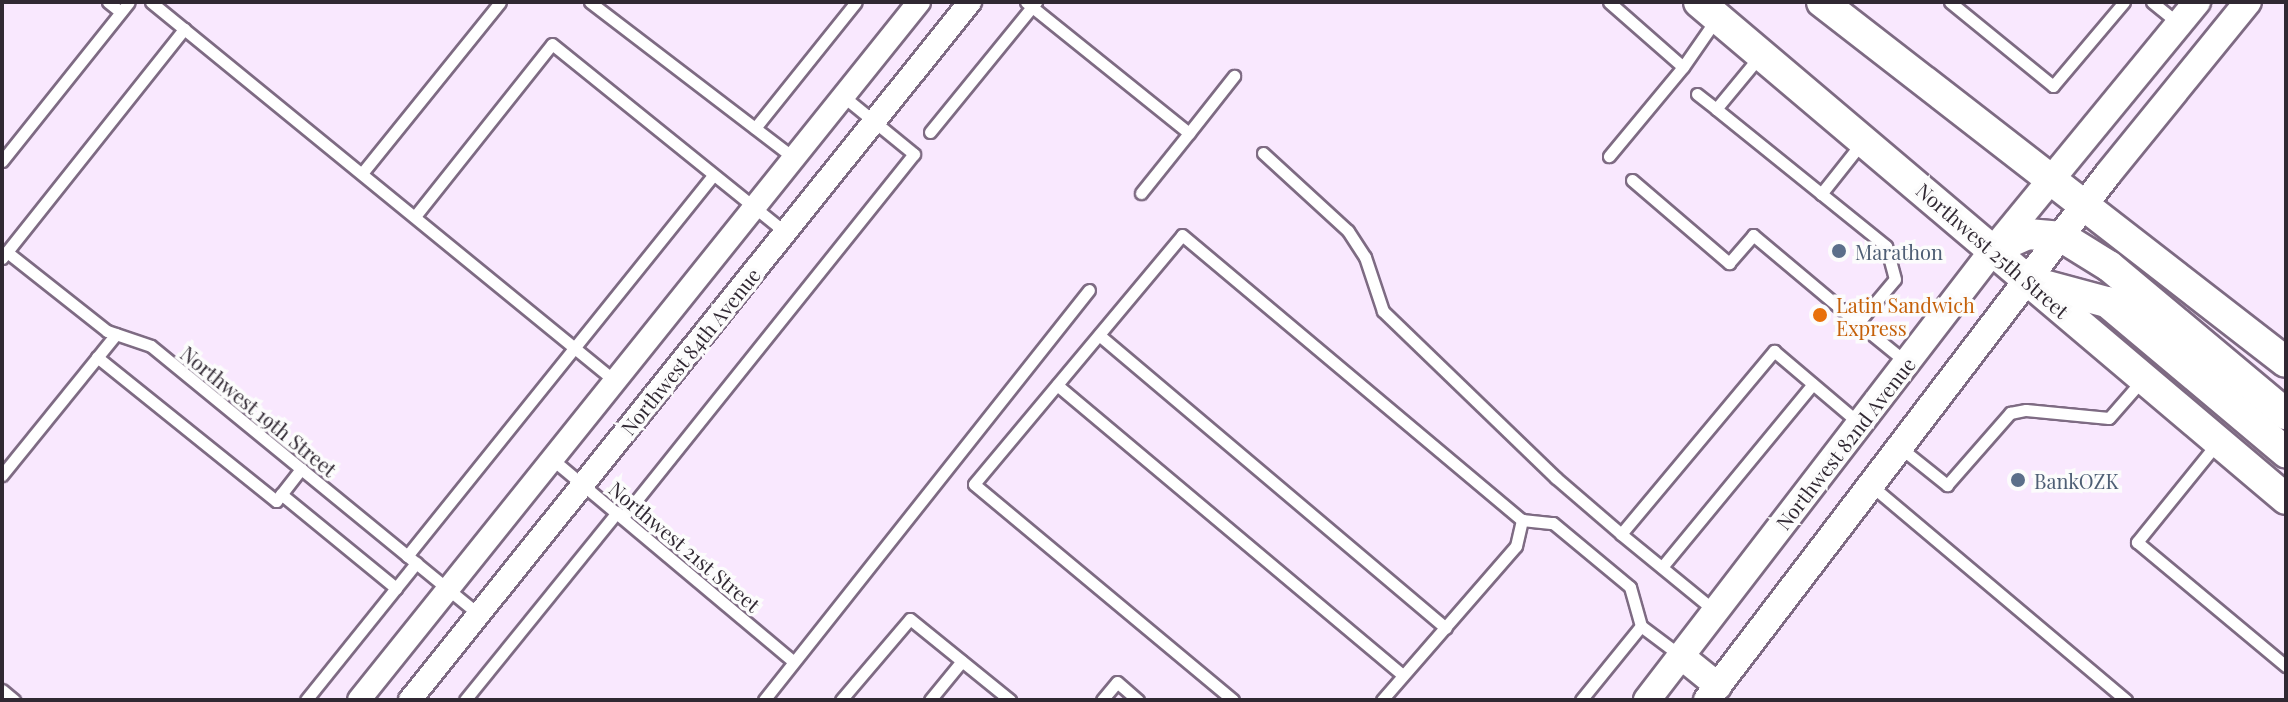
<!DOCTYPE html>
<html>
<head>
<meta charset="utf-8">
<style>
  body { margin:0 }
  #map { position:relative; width:2288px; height:702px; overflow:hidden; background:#f9e8fe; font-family:"Playfair Display",serif }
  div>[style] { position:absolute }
  .roads { filter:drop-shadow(2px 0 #7e6b83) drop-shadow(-2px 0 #7e6b83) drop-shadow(0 2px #7e6b83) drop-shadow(0 -2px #7e6b83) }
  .service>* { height:11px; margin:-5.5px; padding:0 5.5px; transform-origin:5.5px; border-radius:5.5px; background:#fff }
  .minor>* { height:22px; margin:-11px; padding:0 11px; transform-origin:11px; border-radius:11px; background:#fff }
  .tertiary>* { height:26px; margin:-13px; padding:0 13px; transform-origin:13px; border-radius:13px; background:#fff }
  .secondary>* { height:30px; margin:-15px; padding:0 15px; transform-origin:15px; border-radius:15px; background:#fff }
  .dots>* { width:22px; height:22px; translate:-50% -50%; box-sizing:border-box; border:4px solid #fcfcfc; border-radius:50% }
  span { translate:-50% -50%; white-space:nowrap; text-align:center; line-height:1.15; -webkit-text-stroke:7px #fcfcfc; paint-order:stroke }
  .street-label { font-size:20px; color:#302832 }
  .service-label { font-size:20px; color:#4e5e75 }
  .left { translate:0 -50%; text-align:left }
  .food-label { font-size:20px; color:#c56008 }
  .frame { position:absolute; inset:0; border:4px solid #302832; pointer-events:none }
</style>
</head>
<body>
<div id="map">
  <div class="roads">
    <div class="service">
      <div style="left:108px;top:2px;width:16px;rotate:38deg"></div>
      <div style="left:151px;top:2px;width:599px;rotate:39.24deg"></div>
      <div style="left:590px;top:2px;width:257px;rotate:37.4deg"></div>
      <div style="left:1026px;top:2px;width:209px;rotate:38.8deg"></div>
      <div style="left:1189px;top:133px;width:73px;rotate:-51.7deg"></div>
      <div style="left:1609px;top:2px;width:98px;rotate:41.3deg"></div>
      <div style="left:1683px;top:67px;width:116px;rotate:129.7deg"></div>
      <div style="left:1950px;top:2px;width:133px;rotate:39.2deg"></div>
      <div style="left:2053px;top:86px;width:110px;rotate:-49.8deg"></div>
      <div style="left:2152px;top:2px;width:35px;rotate:39deg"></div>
      <div style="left:1683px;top:67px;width:60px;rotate:-55.2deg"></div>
      <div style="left:1697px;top:94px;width:24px;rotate:38deg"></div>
      <div style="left:755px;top:128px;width:161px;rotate:-51.3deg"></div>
      <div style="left:930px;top:132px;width:168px;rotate:-50.8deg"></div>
      <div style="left:1263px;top:153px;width:115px;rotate:42.5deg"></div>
      <div style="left:1348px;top:231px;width:31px;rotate:57deg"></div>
      <div style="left:1365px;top:257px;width:57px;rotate:71.6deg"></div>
      <div style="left:1383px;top:311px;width:240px;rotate:44deg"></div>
      <div style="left:1556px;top:478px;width:86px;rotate:40.7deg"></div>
      <div style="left:2px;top:161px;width:203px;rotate:-51.4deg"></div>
      <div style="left:363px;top:172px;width:218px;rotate:-51.1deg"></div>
      <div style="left:1632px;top:180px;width:128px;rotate:40.6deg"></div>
      <div style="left:1729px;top:263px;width:37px;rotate:-49deg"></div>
      <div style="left:1753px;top:235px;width:137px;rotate:40deg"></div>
      <div style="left:1858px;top:323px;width:57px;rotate:-49.9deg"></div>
      <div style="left:1895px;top:279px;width:34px;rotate:-105deg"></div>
      <div style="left:1886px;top:246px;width:218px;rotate:-141.1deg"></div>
      <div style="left:1716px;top:109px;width:67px;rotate:-50.4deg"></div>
      <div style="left:1141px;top:193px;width:77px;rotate:-51.3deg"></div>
      <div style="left:1821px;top:194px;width:68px;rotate:-51.6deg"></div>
      <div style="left:416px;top:215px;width:218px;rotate:-51.5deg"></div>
      <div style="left:552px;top:44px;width:299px;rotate:38.9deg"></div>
      <div style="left:7px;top:252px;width:127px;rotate:38.3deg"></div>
      <div style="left:107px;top:331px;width:46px;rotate:18.8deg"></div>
      <div style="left:151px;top:346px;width:423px;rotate:39.3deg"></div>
      <div style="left:2px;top:258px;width:293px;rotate:-51.5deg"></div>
      <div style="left:1858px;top:323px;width:63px;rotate:39.2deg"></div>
      <div style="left:1099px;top:335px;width:454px;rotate:40.2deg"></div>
      <div style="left:97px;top:357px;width:230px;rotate:38.8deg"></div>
      <div style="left:276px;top:501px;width:41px;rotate:-52deg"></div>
      <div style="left:1057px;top:385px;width:451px;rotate:40deg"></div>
      <div style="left:2218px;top:442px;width:129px;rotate:129deg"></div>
      <div style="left:2137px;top:542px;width:194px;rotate:39.8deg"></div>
      <div style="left:1902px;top:449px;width:58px;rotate:38.7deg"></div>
      <div style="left:1947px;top:485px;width:96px;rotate:-48.8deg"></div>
      <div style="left:2010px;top:413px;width:16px;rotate:-11deg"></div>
      <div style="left:2026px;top:410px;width:83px;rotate:5.5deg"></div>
      <div style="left:2109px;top:418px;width:52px;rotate:-48.9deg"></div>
      <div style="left:552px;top:459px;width:314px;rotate:40deg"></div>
      <div style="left:2px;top:475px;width:181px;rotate:-51deg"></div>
      <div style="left:1873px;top:487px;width:331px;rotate:40.1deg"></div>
      <div style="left:281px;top:494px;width:149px;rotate:39.3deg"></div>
      <div style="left:623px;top:517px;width:465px;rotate:-51.3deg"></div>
      <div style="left:914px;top:154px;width:92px;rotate:-140.8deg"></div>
      <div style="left:407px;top:556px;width:489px;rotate:-51.2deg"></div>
      <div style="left:1662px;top:567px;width:237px;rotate:-50.5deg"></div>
      <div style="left:1715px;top:611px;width:122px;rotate:-140.7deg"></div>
      <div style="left:1621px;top:534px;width:239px;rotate:-50.1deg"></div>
      <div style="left:1774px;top:351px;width:111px;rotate:40.3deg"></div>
      <div style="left:2px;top:690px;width:16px;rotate:40deg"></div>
      <div style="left:306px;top:700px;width:176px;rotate:-51.2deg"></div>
      <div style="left:465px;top:700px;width:242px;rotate:-51deg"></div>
      <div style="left:764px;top:700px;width:523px;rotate:-51.6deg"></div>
      <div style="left:841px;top:700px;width:106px;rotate:-49.6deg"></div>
      <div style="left:910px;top:619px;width:129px;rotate:39deg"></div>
      <div style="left:930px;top:700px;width:50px;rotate:-50.6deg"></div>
      <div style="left:1102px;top:700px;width:23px;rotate:-50deg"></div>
      <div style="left:1117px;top:682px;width:28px;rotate:41deg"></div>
      <div style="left:1233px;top:700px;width:337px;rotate:-140.2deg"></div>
      <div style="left:974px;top:484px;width:324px;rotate:-50.1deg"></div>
      <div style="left:1182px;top:235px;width:444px;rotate:40deg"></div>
      <div style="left:1522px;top:520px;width:31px;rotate:6deg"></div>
      <div style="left:1553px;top:523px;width:100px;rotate:39.7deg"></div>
      <div style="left:1630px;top:587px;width:41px;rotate:74.2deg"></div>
      <div style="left:1641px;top:626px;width:50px;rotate:36.9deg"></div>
      <div style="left:1382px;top:700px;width:204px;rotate:-49deg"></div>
      <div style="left:1516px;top:546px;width:27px;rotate:-77deg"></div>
      <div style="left:1581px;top:700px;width:95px;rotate:-51deg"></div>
    </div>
    <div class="minor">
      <div style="left:359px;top:700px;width:895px;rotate:-51.26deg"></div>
      <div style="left:410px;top:700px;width:895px;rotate:-51.26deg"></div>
    </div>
    <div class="tertiary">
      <div style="left:1681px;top:656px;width:48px;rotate:39deg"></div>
      <div style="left:1647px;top:700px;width:569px;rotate:-52.43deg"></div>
      <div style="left:1994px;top:249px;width:320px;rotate:-50.6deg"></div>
      <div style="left:1707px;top:700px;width:661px;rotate:-52.68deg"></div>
      <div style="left:2108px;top:174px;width:222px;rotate:-50.9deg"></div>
    </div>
    <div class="secondary">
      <div style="left:1699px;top:2px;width:769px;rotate:40.25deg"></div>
      <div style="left:1822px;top:2px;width:587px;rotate:37.81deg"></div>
      <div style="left:1994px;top:249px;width:37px;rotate:-24deg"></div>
      <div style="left:2028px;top:234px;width:34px;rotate:5deg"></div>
      <div style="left:2062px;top:237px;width:55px;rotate:31.7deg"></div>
      <div style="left:2109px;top:266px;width:231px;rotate:39.9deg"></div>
      <div style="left:2036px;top:283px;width:73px;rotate:15deg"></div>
      <div style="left:2107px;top:302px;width:234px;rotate:40deg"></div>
    </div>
  </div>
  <div class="dots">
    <div style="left:1839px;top:251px;background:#5c6f8a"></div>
    <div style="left:1820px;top:315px;background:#e8710a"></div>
    <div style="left:2018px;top:480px;background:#5c6f8a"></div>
  </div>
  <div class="street-label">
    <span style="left:1993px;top:250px;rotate:41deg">Northwest 25th Street</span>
    <span style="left:690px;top:351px;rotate:-51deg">Northwest 84th Avenue</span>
    <span style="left:259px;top:411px;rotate:39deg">Northwest 19th Street</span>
    <span style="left:1845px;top:443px;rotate:-52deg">Northwest 82nd Avenue</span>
    <span style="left:685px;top:546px;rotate:40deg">Northwest 21st Street</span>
  </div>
  <div class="service-label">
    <span class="left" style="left:1855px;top:251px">Marathon</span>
    <span class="left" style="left:2034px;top:480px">BankOZK</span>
  </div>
  <div class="food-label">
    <span class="left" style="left:1836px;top:316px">Latin Sandwich<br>Express</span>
  </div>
  <div class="frame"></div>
</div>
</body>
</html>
